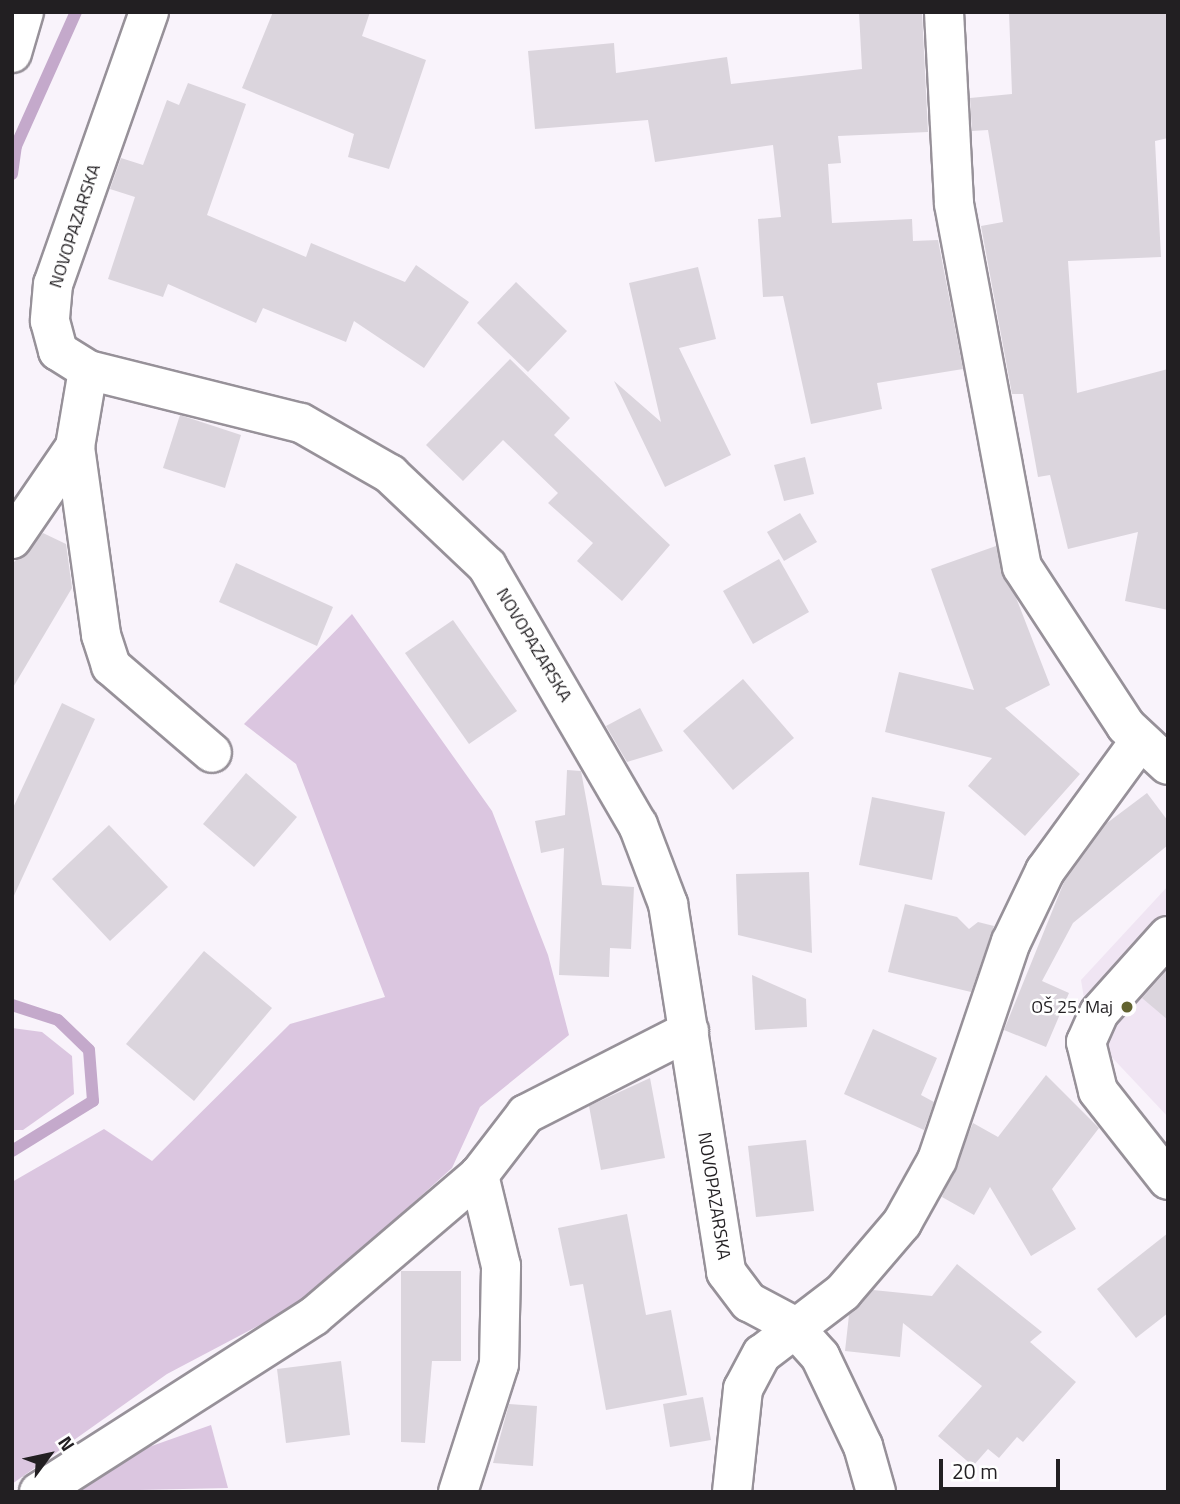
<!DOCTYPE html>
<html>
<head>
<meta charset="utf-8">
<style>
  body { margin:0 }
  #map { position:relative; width:1180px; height:1504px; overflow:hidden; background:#f9f3fb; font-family:"Titillium Web",sans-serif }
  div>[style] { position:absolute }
  .built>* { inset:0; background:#f0e5f3 }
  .green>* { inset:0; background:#dbc6e0 }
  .stream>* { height:12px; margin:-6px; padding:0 6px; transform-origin:6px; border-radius:6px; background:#c4a9cb }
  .building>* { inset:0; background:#dbd5dd }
  .roads { filter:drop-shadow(2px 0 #979199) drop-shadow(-2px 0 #979199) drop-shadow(0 2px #979199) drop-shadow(0 -2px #979199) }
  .minor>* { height:38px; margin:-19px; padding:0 19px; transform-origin:19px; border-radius:19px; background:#fff }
  .dots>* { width:19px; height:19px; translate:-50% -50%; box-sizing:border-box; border:4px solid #fff; border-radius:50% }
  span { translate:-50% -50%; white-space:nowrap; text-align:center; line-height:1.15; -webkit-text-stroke:5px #fff; paint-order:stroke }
  .street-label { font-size:18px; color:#221f22 }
  .poi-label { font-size:18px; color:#221f22 }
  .right { translate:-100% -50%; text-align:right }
  .frame { position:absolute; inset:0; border:14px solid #221f22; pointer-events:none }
  .north { position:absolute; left:14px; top:1420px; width:70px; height:70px; -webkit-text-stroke:5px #fff; paint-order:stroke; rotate:57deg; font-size:19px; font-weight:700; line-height:28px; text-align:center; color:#221f22 }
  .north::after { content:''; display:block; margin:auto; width:24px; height:32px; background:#221f22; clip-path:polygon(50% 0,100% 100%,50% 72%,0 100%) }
  .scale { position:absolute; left:939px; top:1459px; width:121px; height:32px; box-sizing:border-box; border:4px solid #221f22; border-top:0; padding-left:9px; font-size:21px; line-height:24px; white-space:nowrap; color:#221f22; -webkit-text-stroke:5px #fff; paint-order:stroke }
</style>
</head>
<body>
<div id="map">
  <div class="built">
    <div style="clip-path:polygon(1168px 886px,1168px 1117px,1090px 1034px,1081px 980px)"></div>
  </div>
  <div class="green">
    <div style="clip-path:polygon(352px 614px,492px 811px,548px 955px,569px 1035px,480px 1107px,452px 1168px,303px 1302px,167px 1374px,12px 1484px,12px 1182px,104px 1129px,152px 1161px,290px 1024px,385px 997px,296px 764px,244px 724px)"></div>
    <div style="clip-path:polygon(12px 1028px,42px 1032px,72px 1056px,74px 1094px,23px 1130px,12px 1130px)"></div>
    <div style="clip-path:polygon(211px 1425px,228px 1488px,50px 1492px,67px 1476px)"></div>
  </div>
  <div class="stream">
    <div style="left:12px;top:174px;width:28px;rotate:-82deg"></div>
    <div style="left:16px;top:146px;width:147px;rotate:-65.9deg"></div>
    <div style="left:12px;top:1005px;width:48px;rotate:18.1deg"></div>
    <div style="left:58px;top:1020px;width:43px;rotate:44.1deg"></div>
    <div style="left:89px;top:1050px;width:51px;rotate:85.5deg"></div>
    <div style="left:93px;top:1101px;width:95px;rotate:148.3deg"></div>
  </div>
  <div class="building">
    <div style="clip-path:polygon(273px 12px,370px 12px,362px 36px,426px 60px,389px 169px,348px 157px,354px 134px,242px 88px)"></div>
    <div style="clip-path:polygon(859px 12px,922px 12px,928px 132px,838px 136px,841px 163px,828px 164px,832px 223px,912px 219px,913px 241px,938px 240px,963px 369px,877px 383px,882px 409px,811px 424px,783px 296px,763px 297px,758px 219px,781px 217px,773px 145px,655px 162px,648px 120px,535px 129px,528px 51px,614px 43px,616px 73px,727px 57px,731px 84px,862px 69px)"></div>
    <div style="clip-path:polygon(1009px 12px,1168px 12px,1168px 138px,1155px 141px,1161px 257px,1068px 261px,1077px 393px,1168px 369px,1168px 610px,1125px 601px,1138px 532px,1068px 549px,1050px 475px,1038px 477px,1023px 394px,1012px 394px,981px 226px,1003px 222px,988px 130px,972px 131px,970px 98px,1012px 94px)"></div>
    <div style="clip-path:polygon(188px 83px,246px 104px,207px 215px,306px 257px,311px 243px,405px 282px,416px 265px,469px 302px,424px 368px,354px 321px,346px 342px,263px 308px,256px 323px,168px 284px,163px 297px,108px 279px,135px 197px,110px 189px,121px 158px,143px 165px,167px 100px,179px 105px)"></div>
    <div style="clip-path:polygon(698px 267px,716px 339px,679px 348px,731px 455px,665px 487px,614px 381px,661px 422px,629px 283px)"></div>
    <div style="clip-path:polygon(516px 282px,567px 331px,528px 372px,477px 323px)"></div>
    <div style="clip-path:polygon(510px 359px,570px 418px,554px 435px,670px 545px,622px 601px,577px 561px,593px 543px,548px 503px,558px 493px,503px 440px,463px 481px,426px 445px)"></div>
    <div style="clip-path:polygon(180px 415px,241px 435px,225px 488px,163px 468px)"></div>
    <div style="clip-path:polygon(805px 457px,814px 494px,784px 501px,774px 465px)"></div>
    <div style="clip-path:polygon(800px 513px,817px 542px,784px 561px,767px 532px)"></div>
    <div style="clip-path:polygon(43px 533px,66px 544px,72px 588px,12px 689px,12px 564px)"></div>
    <div style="clip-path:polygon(996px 546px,1050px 685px,1005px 708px,1080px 774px,1025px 836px,968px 786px,992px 758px,885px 732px,899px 672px,974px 690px,931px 569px)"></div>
    <div style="clip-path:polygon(779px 559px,809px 612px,753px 644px,723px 591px)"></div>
    <div style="clip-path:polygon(236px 563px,333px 607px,317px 646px,219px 602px)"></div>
    <div style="clip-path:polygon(453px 620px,517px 711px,469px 744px,405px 653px)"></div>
    <div style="clip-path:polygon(743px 679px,794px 738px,733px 790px,683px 731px)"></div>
    <div style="clip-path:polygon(62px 703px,95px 719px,12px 900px,12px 810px)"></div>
    <div style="clip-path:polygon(640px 708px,663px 751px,627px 762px,606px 726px)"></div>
    <div style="clip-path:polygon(567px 770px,581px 771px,602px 885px,634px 887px,631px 949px,610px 948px,609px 977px,559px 975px,564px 848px,541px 853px,535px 821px,565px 815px)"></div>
    <div style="clip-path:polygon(246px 773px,297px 817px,254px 867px,203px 824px)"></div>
    <div style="clip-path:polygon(1147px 793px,1168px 821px,1168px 845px,1073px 923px,1042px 981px,1069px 993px,1046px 1047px,1004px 1030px,1064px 882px,1107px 823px)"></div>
    <div style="clip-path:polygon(872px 797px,945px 812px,932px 880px,859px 865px)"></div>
    <div style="clip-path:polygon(109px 825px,168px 887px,110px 941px,52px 879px)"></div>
    <div style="clip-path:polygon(809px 872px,812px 953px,738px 935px,736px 874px)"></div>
    <div style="clip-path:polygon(905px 904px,957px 917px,969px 929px,978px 922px,994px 926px,971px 992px,888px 972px)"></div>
    <div style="clip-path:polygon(204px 951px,272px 1008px,194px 1101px,126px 1044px)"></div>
    <div style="clip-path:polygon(1168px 969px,1168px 1020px,1142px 998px)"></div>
    <div style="clip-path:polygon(752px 975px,806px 999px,807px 1027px,755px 1030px)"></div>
    <div style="clip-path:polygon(873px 1029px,937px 1058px,921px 1095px,934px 1102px,924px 1130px,844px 1094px)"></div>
    <div style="clip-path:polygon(1046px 1075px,1099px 1128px,1052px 1189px,1076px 1229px,1031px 1256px,990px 1187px,974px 1215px,942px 1197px,973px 1123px,998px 1137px)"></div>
    <div style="clip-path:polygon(650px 1078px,665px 1158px,601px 1170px,589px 1106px)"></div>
    <div style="clip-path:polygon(806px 1140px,814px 1211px,756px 1217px,748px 1146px)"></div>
    <div style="clip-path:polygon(627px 1214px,646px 1315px,671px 1310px,687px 1395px,606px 1410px,583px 1284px,570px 1286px,558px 1228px)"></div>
    <div style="clip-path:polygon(1168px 1233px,1168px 1313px,1136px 1338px,1097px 1289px)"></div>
    <div style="clip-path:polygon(957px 1264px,1042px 1332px,1030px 1342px,1076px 1382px,1023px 1442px,1017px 1437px,999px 1458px,988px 1449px,973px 1466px,938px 1436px,982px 1386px,903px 1323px,900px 1357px,845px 1351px,849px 1315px,873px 1290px,932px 1296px)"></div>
    <div style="clip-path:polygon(401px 1271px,461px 1271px,461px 1361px,432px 1361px,425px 1443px,401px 1442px)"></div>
    <div style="clip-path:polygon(341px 1361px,350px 1435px,286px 1443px,277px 1369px)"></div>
    <div style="clip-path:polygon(703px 1397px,711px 1440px,670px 1447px,663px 1404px)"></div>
    <div style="clip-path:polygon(509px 1404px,537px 1406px,533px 1466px,493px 1463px)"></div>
  </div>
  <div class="roads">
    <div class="minor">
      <div style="left:149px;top:12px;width:288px;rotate:109.4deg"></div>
      <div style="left:53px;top:284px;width:37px;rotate:95deg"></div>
      <div style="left:50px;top:321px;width:31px;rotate:75deg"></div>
      <div style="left:58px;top:351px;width:36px;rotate:32deg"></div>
      <div style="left:88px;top:370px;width:219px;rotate:14deg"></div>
      <div style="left:301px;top:423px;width:103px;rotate:29.8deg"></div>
      <div style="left:390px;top:474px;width:134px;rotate:43.5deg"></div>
      <div style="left:487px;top:566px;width:300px;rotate:59.8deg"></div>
      <div style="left:638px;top:825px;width:85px;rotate:69.2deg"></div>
      <div style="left:668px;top:904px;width:373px;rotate:81deg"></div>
      <div style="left:726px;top:1272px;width:38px;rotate:53deg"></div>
      <div style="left:749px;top:1302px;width:49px;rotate:28.1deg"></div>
      <div style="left:792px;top:1325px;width:42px;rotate:47.9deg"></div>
      <div style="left:820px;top:1356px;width:100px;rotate:64.5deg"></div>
      <div style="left:863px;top:1446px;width:48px;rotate:74.2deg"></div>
      <div style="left:944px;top:12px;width:192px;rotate:87deg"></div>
      <div style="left:954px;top:204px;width:369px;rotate:79.4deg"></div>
      <div style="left:1022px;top:567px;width:190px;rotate:56.8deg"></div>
      <div style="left:1126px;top:726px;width:57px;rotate:42.9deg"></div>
      <div style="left:12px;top:53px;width:43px;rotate:-73.7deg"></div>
      <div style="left:88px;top:370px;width:78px;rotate:99.6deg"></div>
      <div style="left:75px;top:447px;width:190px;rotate:82.1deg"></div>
      <div style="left:101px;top:635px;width:33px;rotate:72deg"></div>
      <div style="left:111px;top:666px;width:133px;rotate:40.7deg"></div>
      <div style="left:12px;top:539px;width:112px;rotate:-55.6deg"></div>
      <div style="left:1168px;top:936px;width:103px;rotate:131.9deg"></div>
      <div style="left:1099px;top:1013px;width:32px;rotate:114deg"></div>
      <div style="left:1086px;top:1042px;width:50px;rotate:76.2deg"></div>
      <div style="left:1098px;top:1091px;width:113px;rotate:51.8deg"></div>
      <div style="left:39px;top:1492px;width:326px;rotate:-32.6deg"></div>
      <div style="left:314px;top:1316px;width:217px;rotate:-40.5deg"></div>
      <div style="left:458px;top:1492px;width:134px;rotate:-72.2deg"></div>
      <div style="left:499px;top:1364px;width:98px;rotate:-88.8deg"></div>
      <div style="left:501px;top:1266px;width:94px;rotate:-103.6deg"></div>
      <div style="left:479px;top:1175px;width:77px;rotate:-52.4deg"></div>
      <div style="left:526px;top:1114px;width:183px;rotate:-27deg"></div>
      <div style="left:732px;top:1492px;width:104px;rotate:-83.9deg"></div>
      <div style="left:743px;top:1389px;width:40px;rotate:-62deg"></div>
      <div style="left:762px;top:1354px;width:102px;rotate:-37.4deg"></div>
      <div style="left:843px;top:1292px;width:91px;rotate:-49.5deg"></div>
      <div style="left:902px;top:1223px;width:72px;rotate:-60.9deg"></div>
      <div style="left:937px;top:1160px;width:230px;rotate:-71.3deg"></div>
      <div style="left:1011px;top:942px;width:79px;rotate:-64.4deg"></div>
      <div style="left:1045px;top:871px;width:160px;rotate:-53.9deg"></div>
    </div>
  </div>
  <div class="dots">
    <div style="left:1127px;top:1007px;background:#626330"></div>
  </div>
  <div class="street-label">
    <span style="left:75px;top:226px;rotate:-72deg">NOVOPAZARSKA</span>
    <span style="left:534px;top:645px;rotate:59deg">NOVOPAZARSKA</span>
    <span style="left:714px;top:1196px;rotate:81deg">NOVOPAZARSKA</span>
  </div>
  <div class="poi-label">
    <span class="right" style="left:1113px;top:1007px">OŠ 25. Maj</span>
  </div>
  <div class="frame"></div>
  <div class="north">N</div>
  <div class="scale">20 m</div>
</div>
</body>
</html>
